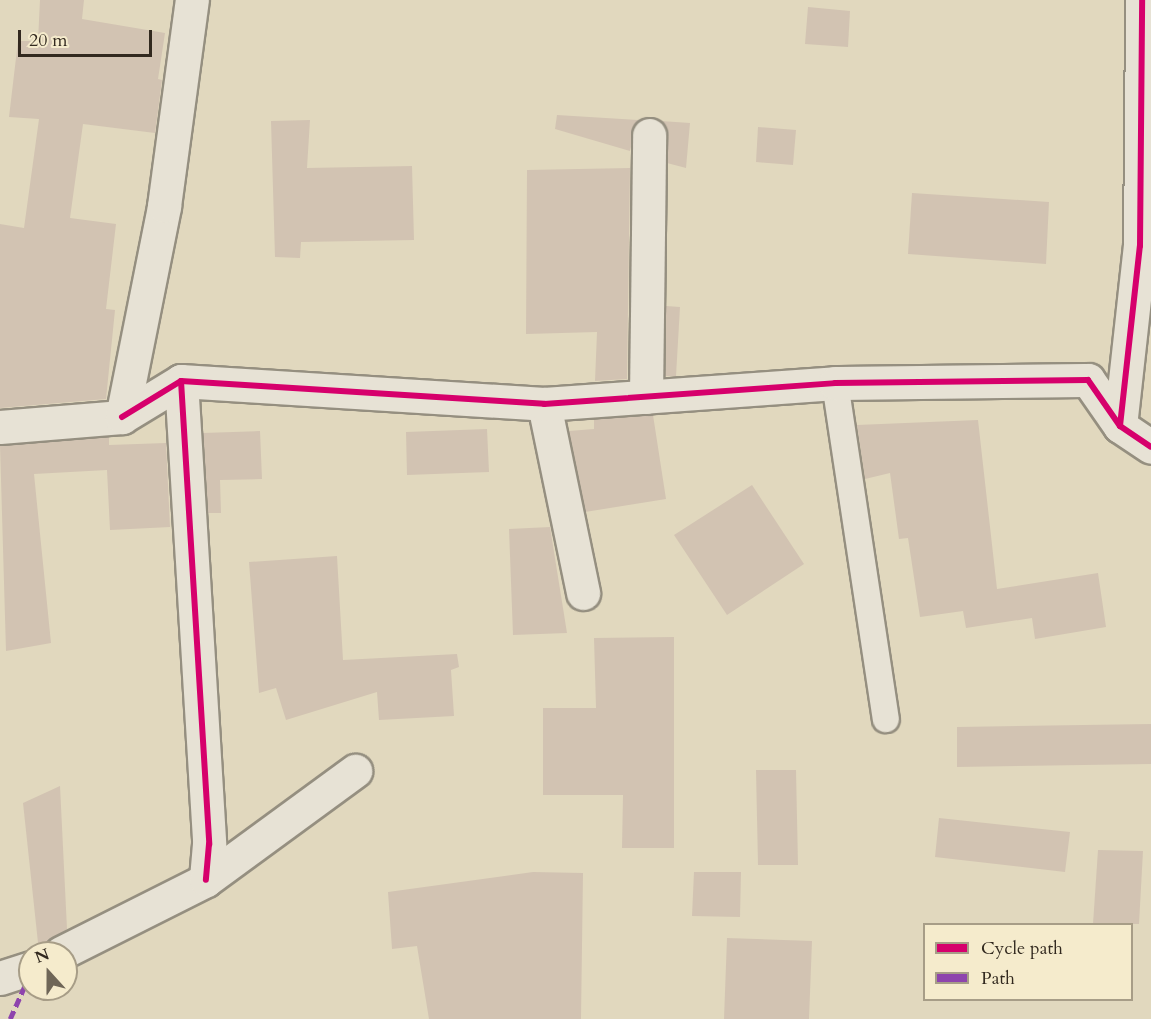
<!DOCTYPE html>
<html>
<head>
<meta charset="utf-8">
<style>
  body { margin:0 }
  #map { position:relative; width:1151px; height:1019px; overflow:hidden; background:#e1d8be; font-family:Cardo,serif }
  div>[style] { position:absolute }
  .building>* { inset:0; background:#d2c3b2 }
  .roads { filter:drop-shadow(2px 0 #958f80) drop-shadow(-2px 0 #958f80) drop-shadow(0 2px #958f80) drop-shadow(0 -2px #958f80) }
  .service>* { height:26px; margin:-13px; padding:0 13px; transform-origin:13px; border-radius:13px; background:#e7e2d5 }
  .minor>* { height:33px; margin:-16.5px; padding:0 16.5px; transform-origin:16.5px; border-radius:16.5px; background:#e7e2d5 }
  .quiet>* { height:4.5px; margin-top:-2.25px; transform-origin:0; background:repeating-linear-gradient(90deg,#8e44ad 0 9px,transparent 0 13.5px) }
  .cycleway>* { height:6px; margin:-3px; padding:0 3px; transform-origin:3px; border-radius:3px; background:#d6006c }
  span { translate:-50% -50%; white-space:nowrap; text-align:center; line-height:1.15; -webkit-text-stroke:4.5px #f5ebcc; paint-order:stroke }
  .legend { position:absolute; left:923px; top:923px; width:210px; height:78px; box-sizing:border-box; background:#f5ebcc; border:2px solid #a79d87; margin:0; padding:8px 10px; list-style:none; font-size:18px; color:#32291f }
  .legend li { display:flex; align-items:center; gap:12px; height:30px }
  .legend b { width:30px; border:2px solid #a79d87 }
  .north { position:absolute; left:18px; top:941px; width:60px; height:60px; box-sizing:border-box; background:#f5ebcc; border:2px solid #a79d87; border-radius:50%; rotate:339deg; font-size:16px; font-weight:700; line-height:24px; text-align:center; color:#32291f }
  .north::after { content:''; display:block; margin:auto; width:21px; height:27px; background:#6f6657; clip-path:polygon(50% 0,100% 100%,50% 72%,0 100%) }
  .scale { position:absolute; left:18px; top:30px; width:134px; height:27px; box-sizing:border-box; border:3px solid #32291f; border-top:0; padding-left:8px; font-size:18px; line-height:21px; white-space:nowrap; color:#32291f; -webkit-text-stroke:4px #f5ebcc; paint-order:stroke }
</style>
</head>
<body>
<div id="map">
  <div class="building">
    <div style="clip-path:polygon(40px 0,84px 0,82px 19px,165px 33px,158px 79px,162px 80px,155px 133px,83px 124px,70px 218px,116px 224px,106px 309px,115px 310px,106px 399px,0 408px,0 224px,24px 228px,39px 119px,9px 117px,18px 41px,38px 41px)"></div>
    <div style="clip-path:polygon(808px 7px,850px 11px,848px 47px,805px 44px)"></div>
    <div style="clip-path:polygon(557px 115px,638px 120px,630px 151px,555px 129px)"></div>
    <div style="clip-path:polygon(310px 120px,307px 168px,412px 166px,414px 240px,301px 242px,300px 258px,275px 257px,271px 121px)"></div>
    <div style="clip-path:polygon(661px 121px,690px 123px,686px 168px,667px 163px,668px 135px)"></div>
    <div style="clip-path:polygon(758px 127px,796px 130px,793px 165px,756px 162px)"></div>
    <div style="clip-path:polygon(630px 168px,627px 379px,595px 381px,597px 332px,526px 334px,527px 170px)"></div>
    <div style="clip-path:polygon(912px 193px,1049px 202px,1046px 264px,908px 254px)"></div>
    <div style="clip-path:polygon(666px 306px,680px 307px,676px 376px,665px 376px)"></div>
    <div style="clip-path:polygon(653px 415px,666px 499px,585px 512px,569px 431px,594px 429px,594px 419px)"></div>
    <div style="clip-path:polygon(978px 420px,997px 589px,1098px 573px,1106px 627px,1035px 639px,1032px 618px,966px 628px,963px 611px,920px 617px,908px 538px,899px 539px,890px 473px,865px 479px,857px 425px)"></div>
    <div style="clip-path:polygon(487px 429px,489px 472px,407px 475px,406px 432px)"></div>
    <div style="clip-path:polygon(260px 431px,262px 479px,220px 480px,221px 513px,208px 513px,203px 433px)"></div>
    <div style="clip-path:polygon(109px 437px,109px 445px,166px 443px,170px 527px,110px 530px,107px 470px,34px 474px,51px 643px,6px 651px,0 445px)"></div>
    <div style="clip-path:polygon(752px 485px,804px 564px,727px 615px,674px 535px)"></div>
    <div style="clip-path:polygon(550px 527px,567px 633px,513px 635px,509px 529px)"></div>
    <div style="clip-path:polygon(337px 556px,343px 660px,457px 654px,459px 667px,451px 670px,454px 716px,379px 720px,377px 692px,286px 720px,276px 688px,259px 693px,249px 562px)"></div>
    <div style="clip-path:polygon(674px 637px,674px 848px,622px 848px,623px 795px,543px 795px,543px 708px,596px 708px,594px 638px)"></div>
    <div style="clip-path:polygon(1151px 724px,1151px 764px,957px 767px,957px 727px)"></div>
    <div style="clip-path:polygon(756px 770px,796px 770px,798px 865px,758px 865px)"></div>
    <div style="clip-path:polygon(60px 786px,67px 929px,39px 952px,23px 803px)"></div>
    <div style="clip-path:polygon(939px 818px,1070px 832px,1065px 872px,935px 857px)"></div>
    <div style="clip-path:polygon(1098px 850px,1143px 851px,1139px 924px,1093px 924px)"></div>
    <div style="clip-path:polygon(533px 872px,583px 873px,581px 1019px,429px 1019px,417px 946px,392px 949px,388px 892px)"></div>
    <div style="clip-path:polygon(694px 872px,741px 872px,740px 917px,692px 916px)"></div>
    <div style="clip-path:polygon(727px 938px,812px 941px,809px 1019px,724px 1019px)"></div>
  </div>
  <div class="roads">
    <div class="service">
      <div style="left:835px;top:383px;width:340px;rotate:81.4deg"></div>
    </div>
    <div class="minor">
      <div style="left:181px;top:381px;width:464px;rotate:86.5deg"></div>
      <div style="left:209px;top:844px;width:36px;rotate:95deg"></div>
      <div style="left:646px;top:397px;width:262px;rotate:-89.3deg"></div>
      <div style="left:544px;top:404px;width:193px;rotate:78.3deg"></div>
      <div style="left:122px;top:417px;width:69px;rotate:-31.4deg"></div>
      <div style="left:181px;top:381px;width:364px;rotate:3.6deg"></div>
      <div style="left:544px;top:404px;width:292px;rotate:-4.1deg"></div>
      <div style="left:835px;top:383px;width:253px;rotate:-0.7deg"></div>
      <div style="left:1088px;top:380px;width:56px;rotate:55.2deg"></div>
      <div style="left:1120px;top:426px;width:37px;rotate:34deg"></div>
      <div style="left:1120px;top:426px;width:181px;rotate:-83.7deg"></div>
      <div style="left:1140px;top:246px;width:246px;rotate:-89.5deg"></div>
      <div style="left:0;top:427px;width:122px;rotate:-4.7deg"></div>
      <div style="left:122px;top:417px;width:215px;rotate:-78.7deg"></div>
      <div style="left:164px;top:206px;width:208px;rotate:-82.3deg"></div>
      <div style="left:61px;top:953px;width:162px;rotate:-26.7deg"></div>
      <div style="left:206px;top:880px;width:185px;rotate:-36.2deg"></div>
      <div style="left:0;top:978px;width:32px;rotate:-18deg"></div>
    </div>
  </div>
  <div class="quiet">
    <div style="left:10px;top:1019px;width:49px;rotate:-66deg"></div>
  </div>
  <div class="cycleway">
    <div style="left:181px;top:381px;width:464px;rotate:86.5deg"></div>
    <div style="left:209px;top:844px;width:36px;rotate:95deg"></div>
    <div style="left:122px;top:417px;width:69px;rotate:-31.4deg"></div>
    <div style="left:181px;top:381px;width:364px;rotate:3.6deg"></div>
    <div style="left:544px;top:404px;width:292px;rotate:-4.1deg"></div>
    <div style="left:835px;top:383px;width:253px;rotate:-0.7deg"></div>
    <div style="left:1088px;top:380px;width:56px;rotate:55.2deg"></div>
    <div style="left:1120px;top:426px;width:37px;rotate:34deg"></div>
    <div style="left:1120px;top:426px;width:181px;rotate:-83.7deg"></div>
    <div style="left:1140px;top:246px;width:246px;rotate:-89.5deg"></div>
  </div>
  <ul class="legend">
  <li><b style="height:8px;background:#d6006c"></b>Cycle path</li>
  <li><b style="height:8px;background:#8e44ad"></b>Path</li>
  </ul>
  <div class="north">N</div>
  <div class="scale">20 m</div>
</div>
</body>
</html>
